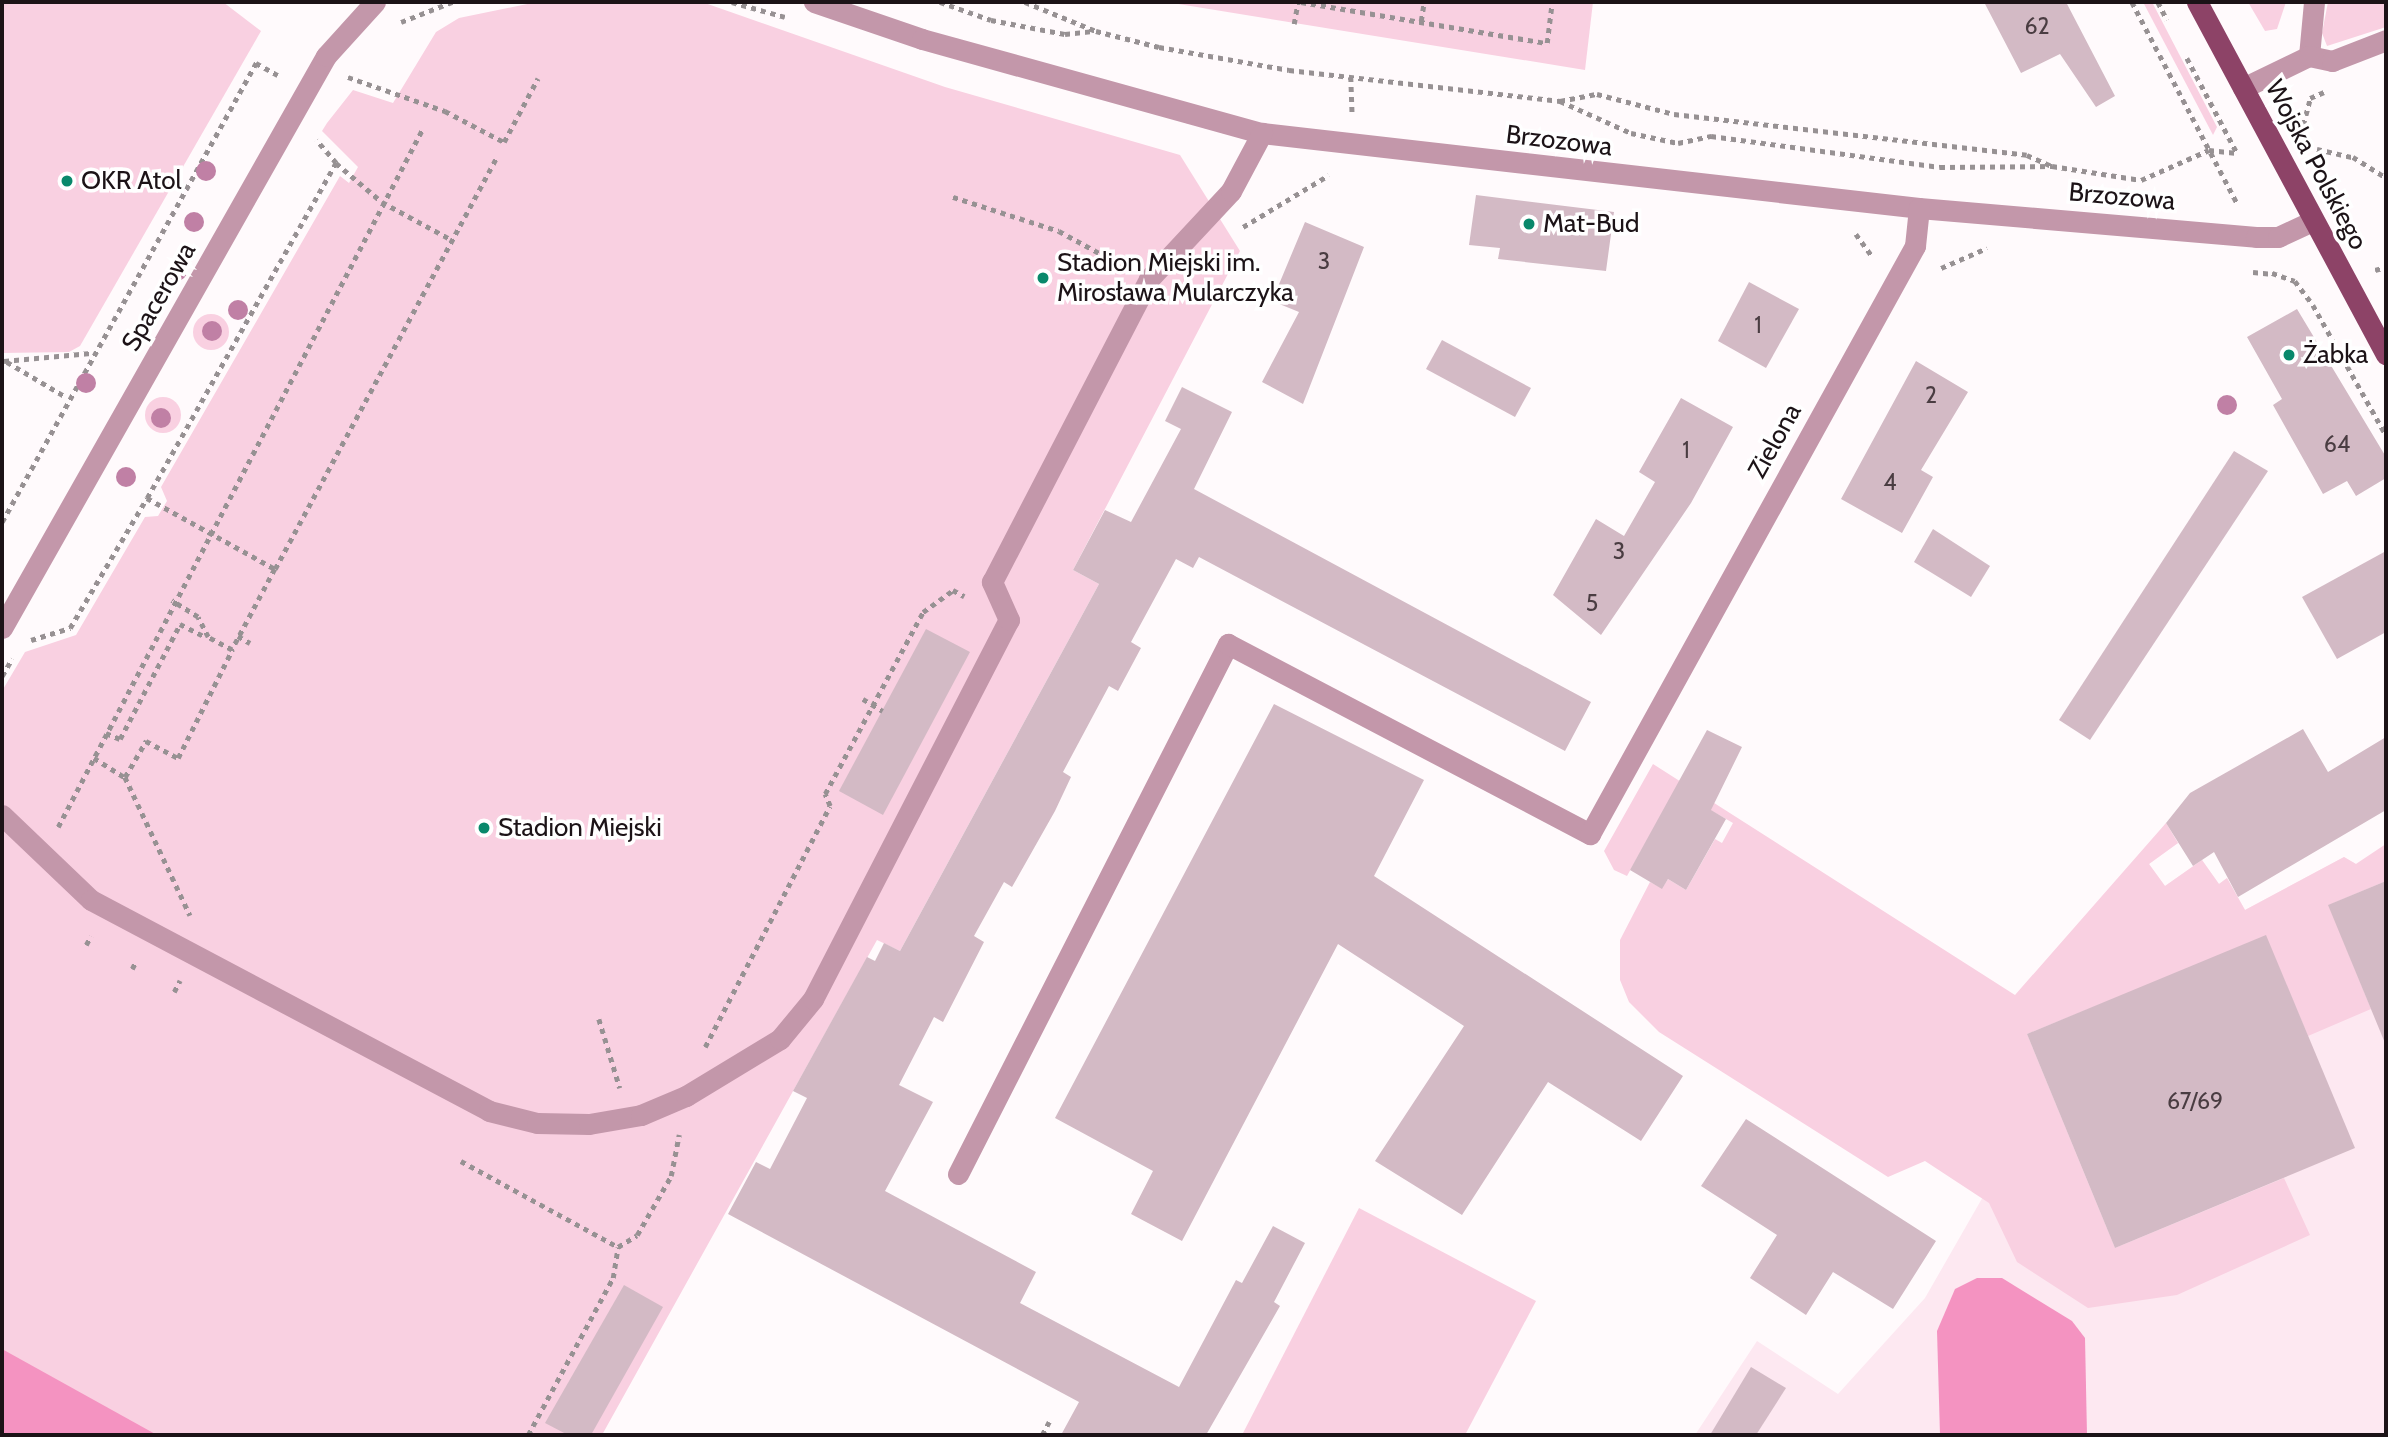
<!DOCTYPE html>
<html>
<head>
<meta charset="utf-8">
<style>
  body { margin:0 }
  #map { position:relative; width:2388px; height:1437px; overflow:hidden; background:#fffafc; font-family:Cabin,sans-serif }
  div>[style] { position:absolute }
  .built>* { inset:0; background:#fde8f1 }
  .green>* { inset:0; background:#f9d0e1 }
  .round { border-radius:50% }
  .forest>* { inset:0; background:#f493c1 }
  .building>* { inset:0; background:#d3bac5 }
  .path>* { height:4.5px; margin-top:-2.25px; transform-origin:0; background:repeating-linear-gradient(90deg,#979193 0 5px,transparent 0 10px) }
  .minor>* { height:21px; margin:-10.5px; padding:0 10.5px; transform-origin:10.5px; border-radius:10.5px; background:#c397aa }
  .major>* { height:21px; margin:-10.5px; padding:0 10.5px; transform-origin:10.5px; border-radius:10.5px; background:#8d4367 }
  .trees>* { width:20px; height:20px; margin:-10px; border-radius:50%; background:#c080a5 }
  .dots>* { width:19px; height:19px; translate:-50% -50%; box-sizing:border-box; border:4px solid #fff; border-radius:50% }
  span { translate:-50% -50%; white-space:nowrap; text-align:center; line-height:1.15; -webkit-text-stroke:7px #fff; paint-order:stroke }
  .number-label { font-size:23px; color:#4a3d42 }
  .number-label span { -webkit-text-stroke-width:0 }
  .street-label { font-size:26px; color:#1c1317 }
  .poi-label { font-size:26px; color:#1c1317 }
  .left { translate:0 -50%; text-align:left }
  .frame { position:absolute; inset:0; border:4px solid #1c1317; pointer-events:none }
</style>
</head>
<body>
<div id="map">
  <div class="built">
    <div style="clip-path:polygon(2166px 823px,2178px 843px,2149px 864px,2165px 886px,2202px 860px,2219px 884px,2227px 878px,2245px 910px,2344px 857px,2356px 864px,2386px 844px,2386px 1435px,1695px 1435px,1757px 1341px,1838px 1394px,1925px 1298px,1984px 1195px,1927px 1153px)"></div>
  </div>
  <div class="green">
    <div style="clip-path:polygon(2px 2px,223px 2px,261px 31px,80px 346px,69px 352px,2px 353px)"></div>
    <div style="clip-path:polygon(537px 2px,702px 2px,945px 87px,1180px 155px,1240px 251px,1073px 570px,1099px 584px,900px 951px,877px 940px,602px 1435px,2px 1435px,2px 691px,25px 652px,76px 635px,145px 517px,158px 516px,167px 501px,161px 487px,340px 176px,349px 183px,358px 167px,322px 131px,327px 123px,353px 90px,393px 103px,436px 32px,459px 18px)"></div>
    <div style="clip-path:polygon(1166px 2px,1593px 2px,1585px 70px)"></div>
    <div style="clip-path:polygon(2143px 2px,2152px 2px,2217px 127px,2213px 135px)"></div>
    <div style="clip-path:polygon(2248px 2px,2286px 2px,2277px 29px,2265px 31px)"></div>
    <div style="clip-path:polygon(2328px 2px,2386px 2px,2386px 27px,2327px 46px,2322px 33px)"></div>
    <div class="round" style="left:193px;top:314px;width:36px;height:36px"></div>
    <div class="round" style="left:145px;top:397px;width:36px;height:36px"></div>
    <div style="clip-path:polygon(1653px 764px,2015px 995px,2166px 823px,2178px 843px,2149px 864px,2165px 886px,2202px 860px,2219px 884px,2227px 878px,2245px 910px,2344px 857px,2356px 864px,2386px 844px,2386px 881px,2329px 905px,2371px 1009px,2308px 1036px,2266px 937px,2027px 1034px,2115px 1248px,2284px 1178px,2310px 1235px,2177px 1295px,2088px 1308px,2017px 1262px,1989px 1203px,1925px 1161px,1888px 1177px,1659px 1032px,1629px 1002px,1620px 980px,1620px 940px,1650px 882px,1662px 888px,1668px 879px,1686px 890px,1715px 839px,1722px 843px,1733px 823px,1675px 790px,1627px 876px,1614px 870px,1604px 851px)"></div>
    <div style="clip-path:polygon(1359px 1208px,1536px 1301px,1465px 1435px,1242px 1435px)"></div>
  </div>
  <div class="forest">
    <div style="clip-path:polygon(1977px 1278px,2002px 1278px,2072px 1321px,2085px 1338px,2087px 1435px,1940px 1435px,1937px 1331px,1955px 1289px)"></div>
    <div style="clip-path:polygon(2px 1349px,157px 1435px,2px 1435px)"></div>
  </div>
  <div class="building">
    <div style="clip-path:polygon(1984px 2px,2066px 2px,2115px 96px,2096px 107px,2060px 54px,2021px 73px)"></div>
    <div style="clip-path:polygon(1476px 195px,1614px 212px,1606px 271px,1498px 259px,1500px 248px,1469px 245px)"></div>
    <div style="clip-path:polygon(1305px 222px,1364px 247px,1303px 404px,1262px 382px,1299px 312px,1272px 301px)"></div>
    <div style="clip-path:polygon(1749px 282px,1799px 309px,1766px 368px,1718px 341px)"></div>
    <div style="clip-path:polygon(2297px 309px,2386px 457px,2386px 478px,2356px 496px,2347px 481px,2323px 494px,2273px 405px,2282px 399px,2247px 337px)"></div>
    <div style="clip-path:polygon(1442px 340px,1531px 388px,1515px 417px,1426px 369px)"></div>
    <div style="clip-path:polygon(1916px 361px,1968px 392px,1921px 470px,1933px 477px,1902px 533px,1841px 499px)"></div>
    <div style="clip-path:polygon(1182px 387px,1232px 412px,1194px 489px,1591px 702px,1565px 751px,1199px 557px,1193px 568px,1176px 559px,1131px 642px,1141px 648px,1118px 691px,1109px 686px,1063px 772px,1071px 777px,1055px 811px,1012px 887px,1004px 882px,974px 936px,984px 942px,943px 1022px,934px 1017px,899px 1085px,933px 1102px,885px 1191px,1036px 1272px,1020px 1303px,1179px 1387px,1236px 1280px,1242px 1283px,1273px 1226px,1305px 1243px,1274px 1302px,1280px 1306px,1206px 1435px,1061px 1435px,1079px 1402px,728px 1214px,756px 1162px,770px 1169px,807px 1098px,793px 1091px,867px 957px,875px 961px,884px 943px,900px 951px,1099px 584px,1073px 570px,1105px 510px,1131px 522px,1181px 429px,1165px 421px)"></div>
    <div style="clip-path:polygon(1681px 398px,1733px 427px,1691px 503px,1601px 635px,1553px 595px,1596px 519px,1624px 536px,1655px 482px,1639px 472px)"></div>
    <div style="clip-path:polygon(2234px 451px,2268px 471px,2090px 740px,2059px 720px)"></div>
    <div style="clip-path:polygon(1933px 529px,1990px 566px,1971px 597px,1914px 562px)"></div>
    <div style="clip-path:polygon(2386px 551px,2386px 632px,2337px 659px,2302px 597px)"></div>
    <div style="clip-path:polygon(926px 629px,970px 652px,883px 815px,839px 791px)"></div>
    <div style="clip-path:polygon(1274px 704px,1424px 780px,1374px 876px,1683px 1076px,1641px 1141px,1548px 1082px,1462px 1215px,1375px 1161px,1464px 1026px,1338px 944px,1182px 1241px,1131px 1214px,1153px 1171px,1055px 1118px)"></div>
    <div style="clip-path:polygon(2303px 729px,2328px 772px,2386px 737px,2386px 810px,2238px 897px,2214px 852px,2193px 866px,2166px 823px,2190px 793px)"></div>
    <div style="clip-path:polygon(1707px 730px,1742px 747px,1711px 810px,1726px 819px,1686px 890px,1668px 879px,1662px 889px,1630px 870px)"></div>
    <div style="clip-path:polygon(2386px 881px,2386px 1043px,2385px 1043px,2328px 905px)"></div>
    <div style="clip-path:polygon(2266px 935px,2355px 1148px,2115px 1248px,2027px 1034px)"></div>
    <div style="clip-path:polygon(1746px 1119px,1936px 1241px,1893px 1309px,1833px 1272px,1806px 1315px,1750px 1278px,1777px 1235px,1701px 1186px)"></div>
    <div style="clip-path:polygon(624px 1285px,663px 1307px,591px 1435px,568px 1435px,545px 1423px)"></div>
    <div style="clip-path:polygon(1751px 1367px,1786px 1388px,1756px 1435px,1710px 1435px)"></div>
  </div>
  <div class="path">
    <div style="left:732px;top:2px;width:55px;rotate:15.8deg"></div>
    <div style="left:940px;top:2px;width:54px;rotate:19.4deg"></div>
    <div style="left:991px;top:20px;width:75px;rotate:10.7deg"></div>
    <div style="left:1065px;top:34px;width:30px;rotate:-6deg"></div>
    <div style="left:1025px;top:2px;width:77px;rotate:22.2deg"></div>
    <div style="left:1096px;top:31px;width:65px;rotate:14.3deg"></div>
    <div style="left:1159px;top:47px;width:132px;rotate:10deg"></div>
    <div style="left:1289px;top:70px;width:273px;rotate:6.5deg"></div>
    <div style="left:1560px;top:101px;width:78px;rotate:24.3deg"></div>
    <div style="left:1631px;top:133px;width:48px;rotate:12deg"></div>
    <div style="left:1678px;top:143px;width:34px;rotate:-12deg"></div>
    <div style="left:1711px;top:136px;width:231px;rotate:7.7deg"></div>
    <div style="left:1940px;top:167px;width:112px;rotate:-0.5deg"></div>
    <div style="left:1301px;top:2px;width:249px;rotate:9.5deg"></div>
    <div style="left:1547px;top:43px;width:41px;rotate:-83deg"></div>
    <div style="left:2132px;top:2px;width:227px;rotate:62.4deg"></div>
    <div style="left:2158px;top:2px;width:20px;rotate:63deg"></div>
    <div style="left:1421px;top:21px;width:19px;rotate:-81deg"></div>
    <div style="left:401px;top:22px;width:55px;rotate:-21.4deg"></div>
    <div style="left:1294px;top:24px;width:22px;rotate:-80deg"></div>
    <div style="left:2187px;top:58px;width:107px;rotate:62.2deg"></div>
    <div style="left:348px;top:77px;width:103px;rotate:19.3deg"></div>
    <div style="left:445px;top:111px;width:67px;rotate:27.7deg"></div>
    <div style="left:504px;top:142px;width:72px;rotate:-62deg"></div>
    <div style="left:1351px;top:77px;width:35px;rotate:88deg"></div>
    <div style="left:1560px;top:101px;width:38px;rotate:-11deg"></div>
    <div style="left:1597px;top:94px;width:80px;rotate:14.6deg"></div>
    <div style="left:1674px;top:114px;width:355px;rotate:6.6deg"></div>
    <div style="left:2027px;top:155px;width:27px;rotate:24deg"></div>
    <div style="left:2052px;top:166px;width:90px;rotate:8.9deg"></div>
    <div style="left:2141px;top:180px;width:74px;rotate:-23.8deg"></div>
    <div style="left:2209px;top:150px;width:28px;rotate:6deg"></div>
    <div style="left:2303px;top:125px;width:28px;rotate:-75deg"></div>
    <div style="left:2310px;top:98px;width:15px;rotate:-23deg"></div>
    <div style="left:2317px;top:149px;width:37px;rotate:13deg"></div>
    <div style="left:2353px;top:157px;width:39px;rotate:32deg"></div>
    <div style="left:336px;top:163px;width:60px;rotate:40.3deg"></div>
    <div style="left:382px;top:202px;width:80px;rotate:28.5deg"></div>
    <div style="left:953px;top:197px;width:111px;rotate:17.8deg"></div>
    <div style="left:1059px;top:231px;width:73px;rotate:28.7deg"></div>
    <div style="left:1243px;top:227px;width:100px;rotate:-31.2deg"></div>
    <div style="left:1856px;top:234px;width:29px;rotate:54deg"></div>
    <div style="left:1941px;top:268px;width:50px;rotate:-23.5deg"></div>
    <div style="left:2375px;top:270px;width:11px;rotate:-15deg"></div>
    <div style="left:2253px;top:272px;width:20px;rotate:6deg"></div>
    <div style="left:2272px;top:273px;width:24px;rotate:19deg"></div>
    <div style="left:2295px;top:281px;width:30px;rotate:53deg"></div>
    <div style="left:2313px;top:305px;width:149px;rotate:60.7deg"></div>
    <div style="left:4px;top:361px;width:87px;rotate:-5.3deg"></div>
    <div style="left:7px;top:362px;width:69px;rotate:30.7deg"></div>
    <div style="left:147px;top:498px;width:146px;rotate:29deg"></div>
    <div style="left:275px;top:569px;width:92px;rotate:118deg"></div>
    <div style="left:2px;top:522px;width:525px;rotate:-61.04deg"></div>
    <div style="left:256px;top:63px;width:25px;rotate:29deg"></div>
    <div style="left:275px;top:569px;width:467px;rotate:-61.7deg"></div>
    <div style="left:238px;top:636px;width:14px;rotate:30deg"></div>
    <div style="left:31px;top:640px;width:41px;rotate:-17.1deg"></div>
    <div style="left:70px;top:628px;width:151px;rotate:-59.4deg"></div>
    <div style="left:147px;top:498px;width:385px;rotate:-60.6deg"></div>
    <div style="left:336px;top:163px;width:30px;rotate:-131deg"></div>
    <div style="left:2px;top:676px;width:20px;rotate:-60deg"></div>
    <div style="left:863px;top:699px;width:23px;rotate:31deg"></div>
    <div style="left:106px;top:733px;width:15px;rotate:23deg"></div>
    <div style="left:120px;top:739px;width:130px;rotate:-62.4deg"></div>
    <div style="left:180px;top:624px;width:29px;rotate:27deg"></div>
    <div style="left:94px;top:758px;width:36px;rotate:32deg"></div>
    <div style="left:125px;top:777px;width:153px;rotate:64.8deg"></div>
    <div style="left:125px;top:777px;width:42px;rotate:-59.7deg"></div>
    <div style="left:146px;top:741px;width:36px;rotate:28deg"></div>
    <div style="left:178px;top:758px;width:121px;rotate:-63.4deg"></div>
    <div style="left:232px;top:650px;width:27px;rotate:-152deg"></div>
    <div style="left:208px;top:637px;width:22px;rotate:-117deg"></div>
    <div style="left:198px;top:617px;width:31px;rotate:-148deg"></div>
    <div style="left:58px;top:827px;width:786px;rotate:-62.42deg"></div>
    <div style="left:86px;top:945px;width:10px;rotate:-61deg"></div>
    <div style="left:132px;top:969px;width:9px;rotate:-63deg"></div>
    <div style="left:174px;top:992px;width:13px;rotate:-63deg"></div>
    <div style="left:599px;top:1019px;width:72px;rotate:73.1deg"></div>
    <div style="left:705px;top:1047px;width:271px;rotate:-62.6deg"></div>
    <div style="left:830px;top:806px;width:13px;rotate:-113deg"></div>
    <div style="left:825px;top:794px;width:207px;rotate:-61.7deg"></div>
    <div style="left:923px;top:612px;width:37px;rotate:-36deg"></div>
    <div style="left:953px;top:590px;width:13px;rotate:29deg"></div>
    <div style="left:461px;top:1161px;width:179px;rotate:28.7deg"></div>
    <div style="left:528px;top:1435px;width:179px;rotate:-61.6deg"></div>
    <div style="left:613px;top:1278px;width:31px;rotate:-81deg"></div>
    <div style="left:618px;top:1247px;width:22px;rotate:-32deg"></div>
    <div style="left:637px;top:1235px;width:68px;rotate:-60deg"></div>
    <div style="left:671px;top:1176px;width:42px;rotate:-79deg"></div>
    <div style="left:1042px;top:1435px;width:15px;rotate:-62deg"></div>
  </div>
  <div class="minor">
    <div style="left:814px;top:2px;width:114px;rotate:18.9deg"></div>
    <div style="left:922px;top:39px;width:353px;rotate:15.5deg"></div>
    <div style="left:1262px;top:133px;width:661px;rotate:6.51deg"></div>
    <div style="left:1919px;top:208px;width:338px;rotate:4.9deg"></div>
    <div style="left:2256px;top:237px;width:22px"></div>
    <div style="left:2278px;top:237px;width:38px;rotate:-25deg"></div>
    <div style="left:2309px;top:56px;width:54px;rotate:-84.7deg"></div>
    <div style="left:2243px;top:88px;width:73px;rotate:-25.9deg"></div>
    <div style="left:2309px;top:56px;width:24px;rotate:12deg"></div>
    <div style="left:2332px;top:61px;width:58px;rotate:-21.3deg"></div>
    <div style="left:2px;top:628px;width:657px;rotate:-60.47deg"></div>
    <div style="left:326px;top:56px;width:73px;rotate:-47.8deg"></div>
    <div style="left:2px;top:815px;width:123px;rotate:43.7deg"></div>
    <div style="left:91px;top:900px;width:450px;rotate:27.9deg"></div>
    <div style="left:489px;top:1111px;width:49px;rotate:14deg"></div>
    <div style="left:537px;top:1123px;width:52px;rotate:1.1deg"></div>
    <div style="left:589px;top:1124px;width:53px;rotate:-9.8deg"></div>
    <div style="left:641px;top:1115px;width:49px;rotate:-22.9deg"></div>
    <div style="left:686px;top:1096px;width:110px;rotate:-31.2deg"></div>
    <div style="left:780px;top:1039px;width:52px;rotate:-50.5deg"></div>
    <div style="left:813px;top:999px;width:427px;rotate:-62.7deg"></div>
    <div style="left:1009px;top:620px;width:42px;rotate:-114.1deg"></div>
    <div style="left:992px;top:582px;width:341px;rotate:-62.6deg"></div>
    <div style="left:1149px;top:279px;width:120px;rotate:-47deg"></div>
    <div style="left:1231px;top:191px;width:66px;rotate:-61.9deg"></div>
    <div style="left:958px;top:1174px;width:595px;rotate:-63deg"></div>
    <div style="left:1228px;top:644px;width:409px;rotate:27.7deg"></div>
    <div style="left:1590px;top:834px;width:672px;rotate:-61.07deg"></div>
    <div style="left:1915px;top:246px;width:38px;rotate:-84deg"></div>
  </div>
  <div class="major">
    <div style="left:2197px;top:2px;width:400px;rotate:61.8deg"></div>
  </div>
  <div class="trees">
    <div style="left:206px;top:171px"></div>
    <div style="left:194px;top:222px"></div>
    <div style="left:177px;top:271px"></div>
    <div style="left:238px;top:310px"></div>
    <div style="left:212px;top:331px"></div>
    <div style="left:86px;top:383px"></div>
    <div style="left:2227px;top:405px"></div>
    <div style="left:161px;top:418px"></div>
    <div style="left:126px;top:477px"></div>
  </div>
  <div class="dots">
    <div style="left:67px;top:181px;background:#09886b"></div>
    <div style="left:1529px;top:224px;background:#09886b"></div>
    <div style="left:1043px;top:278px;background:#09886b"></div>
    <div style="left:2289px;top:355px;background:#09886b"></div>
    <div style="left:484px;top:828px;background:#09886b"></div>
  </div>
  <div class="number-label">
    <span style="left:2037px;top:26px">62</span>
    <span style="left:1324px;top:261px">3</span>
    <span style="left:1758px;top:325px">1</span>
    <span style="left:1931px;top:395px">2</span>
    <span style="left:2337px;top:444px">64</span>
    <span style="left:1686px;top:450px">1</span>
    <span style="left:1890px;top:482px">4</span>
    <span style="left:1619px;top:551px">3</span>
    <span style="left:1592px;top:603px">5</span>
    <span style="left:2195px;top:1101px">67/69</span>
  </div>
  <div class="street-label">
    <span style="left:1559px;top:141px;rotate:7deg">Brzozowa</span>
    <span style="left:2316px;top:165px;rotate:62deg">Wojska Polskiego</span>
    <span style="left:2122px;top:197px;rotate:5deg">Brzozowa</span>
    <span style="left:159px;top:297px;rotate:-60deg">Spacerowa</span>
    <span style="left:1775px;top:441px;rotate:-61deg">Zielona</span>
  </div>
  <div class="poi-label">
    <span class="left" style="left:81px;top:181px">OKR Atol</span>
    <span class="left" style="left:1543px;top:224px">Mat-Bud</span>
    <span class="left" style="left:1057px;top:278px">Stadion Miejski im.<br>Mirosława Mularczyka</span>
    <span class="left" style="left:2303px;top:355px">Żabka</span>
    <span class="left" style="left:498px;top:828px">Stadion Miejski</span>
  </div>
  <div class="frame"></div>
</div>
</body>
</html>
